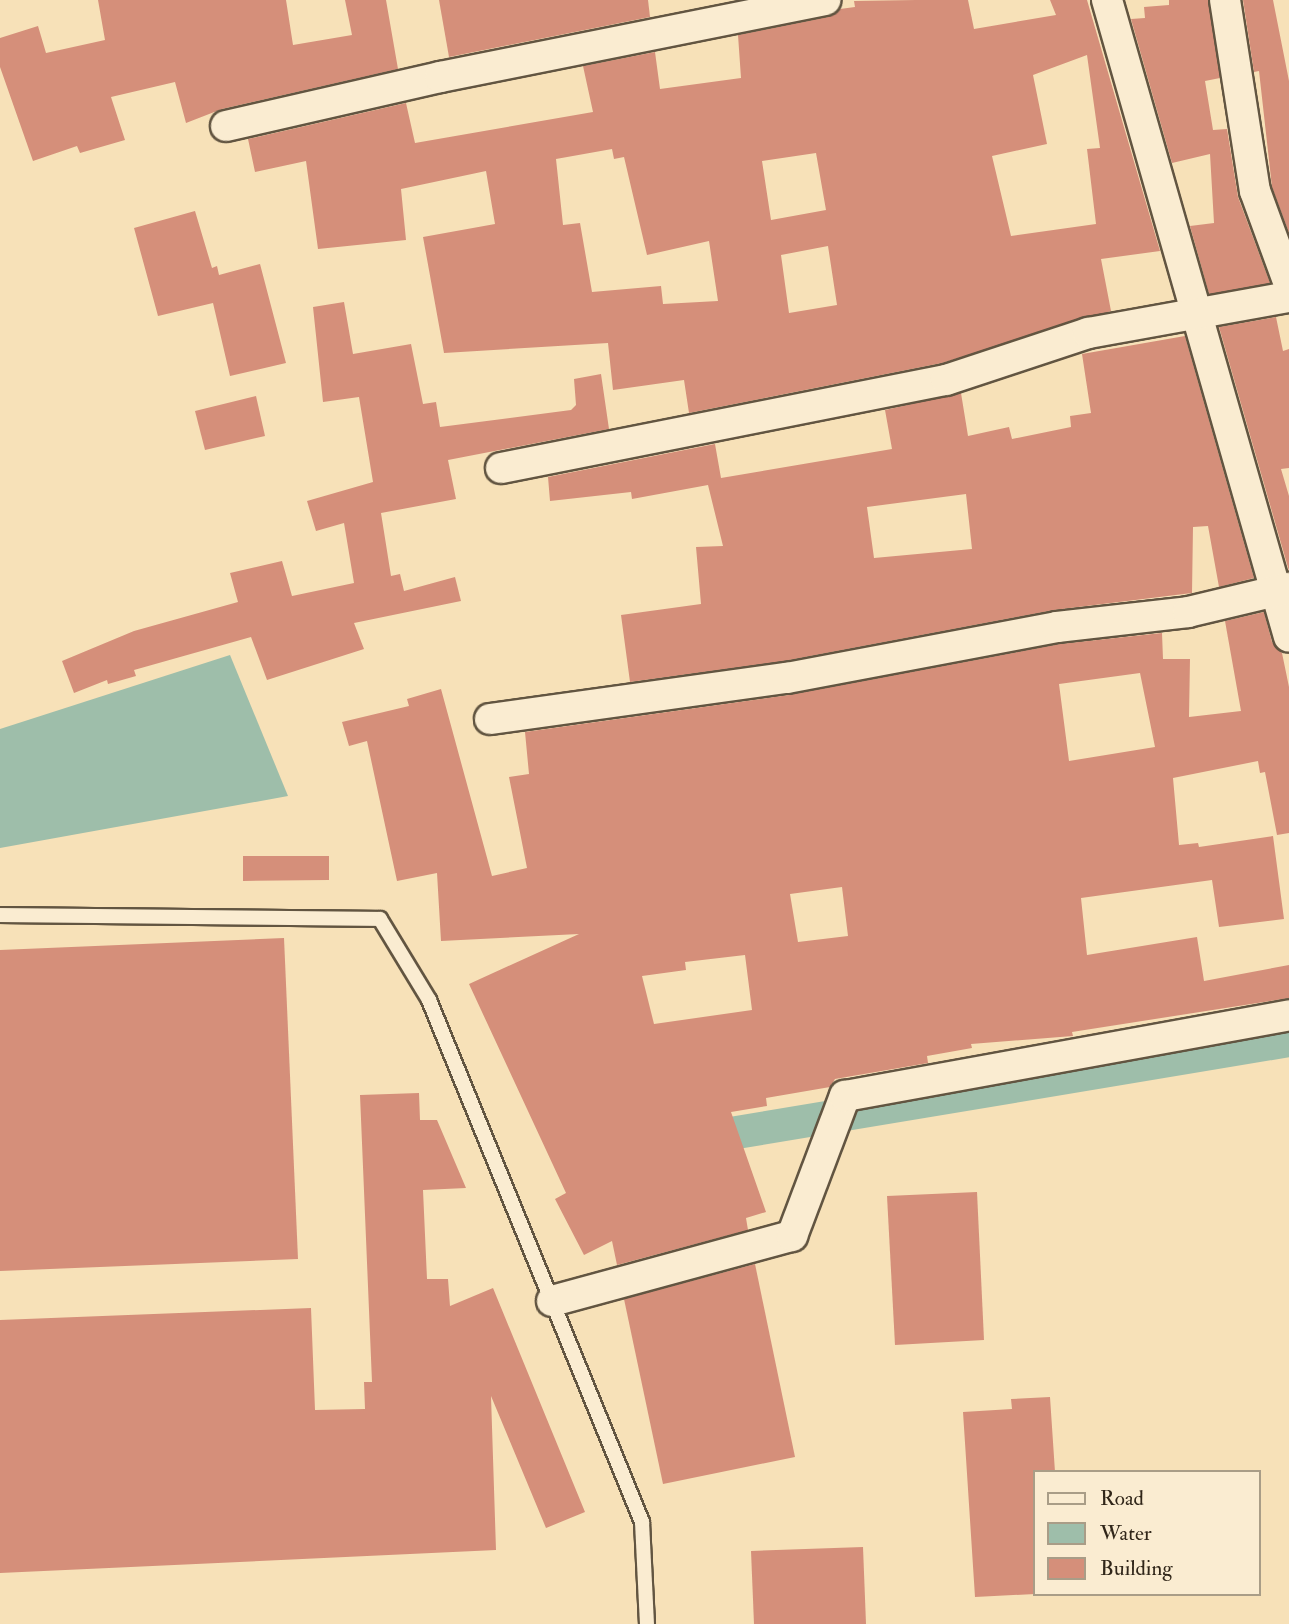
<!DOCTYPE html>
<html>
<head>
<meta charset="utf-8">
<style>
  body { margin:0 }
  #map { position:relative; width:1289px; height:1624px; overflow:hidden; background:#f7e1b8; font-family:"IM FELL Double Pica",serif }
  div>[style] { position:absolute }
  .water>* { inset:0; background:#9ebeaa }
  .canal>* { height:33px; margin:-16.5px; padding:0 16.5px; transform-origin:16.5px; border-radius:16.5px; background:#9ebeaa }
  .building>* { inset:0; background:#d58f7a }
  .roads { filter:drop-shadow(2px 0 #625541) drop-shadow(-2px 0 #625541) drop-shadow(0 2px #625541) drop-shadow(0 -2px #625541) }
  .service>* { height:14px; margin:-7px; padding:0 7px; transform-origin:7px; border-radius:7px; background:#faecd1 }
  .minor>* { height:30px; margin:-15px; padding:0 15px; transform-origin:15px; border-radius:15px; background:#faecd1 }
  span { translate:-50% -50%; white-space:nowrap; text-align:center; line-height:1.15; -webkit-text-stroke:5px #faecd1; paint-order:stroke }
  .legend { position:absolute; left:1033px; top:1470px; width:228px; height:126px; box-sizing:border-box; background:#faecd1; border:2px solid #a99d87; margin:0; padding:9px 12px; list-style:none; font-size:21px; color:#302619 }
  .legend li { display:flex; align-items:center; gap:14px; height:35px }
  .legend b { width:35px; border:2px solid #a99d87 }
</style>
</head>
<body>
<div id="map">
  <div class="water">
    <div style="clip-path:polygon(230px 655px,288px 796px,0 848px,0 729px)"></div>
  </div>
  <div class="canal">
    <div style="left:706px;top:1137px;width:591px;rotate:-9.45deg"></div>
  </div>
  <div class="building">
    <div style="clip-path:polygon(98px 0,286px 0,293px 45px,352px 35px,345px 0,386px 0,398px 69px,222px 109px,186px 123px,175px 82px,111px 97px,125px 140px,80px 153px,77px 146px,33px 161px,0 67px,0 38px,38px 26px,46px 53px,105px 40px)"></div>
    <div style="clip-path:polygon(439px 0,648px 0,650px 17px,449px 57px)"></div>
    <div style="clip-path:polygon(evenodd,916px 0,968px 0,974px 29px,1056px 15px,1050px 0,1087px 0,1160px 251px,1101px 259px,1111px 311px,942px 363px,689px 413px,684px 380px,613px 390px,608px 343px,444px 353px,423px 237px,495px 224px,486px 171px,401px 189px,406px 240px,318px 249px,306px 161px,255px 172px,248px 139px,406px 103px,415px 143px,593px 112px,583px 66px,655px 52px,660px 89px,741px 78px,738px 35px,828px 17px,840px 9px,855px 7px,854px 1px,916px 0,1087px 55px,1100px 148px,1087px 149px,1096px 224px,1011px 236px,992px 156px,1047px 144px,1033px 75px,1087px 55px,916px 0,612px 149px,614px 159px,624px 157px,647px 255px,709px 241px,718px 301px,663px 304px,661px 286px,592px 292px,580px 223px,563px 225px,556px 159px,612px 149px,916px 0,816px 153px,826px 210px,771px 220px,762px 161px,816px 153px,916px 0,828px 246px,837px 305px,789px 313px,781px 255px,828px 246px)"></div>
    <div style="clip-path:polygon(1169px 0,1208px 0,1220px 78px,1205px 81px,1213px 130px,1227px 129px,1238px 197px,1270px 283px,1209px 294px,1190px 226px,1214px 223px,1210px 154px,1172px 163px,1131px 19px,1145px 18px,1144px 7px,1169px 5px)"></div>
    <div style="clip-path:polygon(1243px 0,1273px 0,1289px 81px,1289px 233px,1272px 187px,1259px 71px,1254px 72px)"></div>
    <div style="clip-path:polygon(195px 211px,212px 268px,217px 266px,219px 275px,260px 264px,286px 363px,230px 376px,213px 303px,158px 316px,134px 228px)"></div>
    <div style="clip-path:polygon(344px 302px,353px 354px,411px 344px,423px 404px,436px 402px,440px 427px,571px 410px,576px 405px,574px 379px,601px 374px,609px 429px,448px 460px,456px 499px,381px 513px,391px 576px,400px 574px,404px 591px,455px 577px,461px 601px,354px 623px,364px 649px,267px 680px,251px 637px,134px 670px,136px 676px,108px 684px,107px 680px,74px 693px,62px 661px,134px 631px,238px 602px,230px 573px,282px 561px,292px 596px,354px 583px,344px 523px,316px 531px,307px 501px,373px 482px,359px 397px,323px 402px,313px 307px)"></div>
    <div style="clip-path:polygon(1276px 317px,1283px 351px,1289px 349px,1289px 468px,1281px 469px,1289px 496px,1289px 571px,1219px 327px)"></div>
    <div style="clip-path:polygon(evenodd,1185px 336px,1254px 578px,1219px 587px,1208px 526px,1193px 527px,1192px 593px,1054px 610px,784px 661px,630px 682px,621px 615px,701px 604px,696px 547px,723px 546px,708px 485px,632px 499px,631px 492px,550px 501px,548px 477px,715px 444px,721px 478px,892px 449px,885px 410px,961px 393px,968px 436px,1009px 427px,1012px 439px,1071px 427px,1070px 416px,1091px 413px,1082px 354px,1185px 336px,966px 494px,972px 549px,874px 558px,867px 507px,966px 494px)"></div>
    <div style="clip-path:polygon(256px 396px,265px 436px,205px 450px,195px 411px)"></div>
    <div style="clip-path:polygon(evenodd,1264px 612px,1272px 642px,1282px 653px,1289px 687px,1289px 833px,1277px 835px,1265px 772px,1260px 773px,1258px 761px,1173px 778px,1179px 845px,1198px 843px,1199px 847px,1273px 836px,1284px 919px,1219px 927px,1212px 880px,1081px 898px,1087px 955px,1197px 937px,1204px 981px,1289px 965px,1289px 998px,1072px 1032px,1073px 1036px,971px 1044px,972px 1048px,927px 1056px,928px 1063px,835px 1079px,830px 1087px,766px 1098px,767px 1106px,731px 1112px,766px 1212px,746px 1218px,748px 1230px,617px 1265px,612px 1241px,584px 1255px,555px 1199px,566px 1193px,469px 984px,579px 934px,441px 941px,437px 873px,397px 881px,367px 741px,349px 746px,342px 722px,409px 706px,407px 699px,441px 689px,492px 876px,527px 868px,509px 777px,529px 774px,525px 732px,789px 695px,1060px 644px,1162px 633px,1163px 659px,1190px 659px,1189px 717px,1241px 711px,1225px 621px,1264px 612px,1140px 673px,1155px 747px,1069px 761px,1059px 684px,1140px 673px,1264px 612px,842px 887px,848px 936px,798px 942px,790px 894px,842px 887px,1264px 612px,745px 955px,752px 1010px,654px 1024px,642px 976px,686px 970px,685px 962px,745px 955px)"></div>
    <div style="clip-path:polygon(243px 856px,329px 856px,329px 880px,243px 881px)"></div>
    <div style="clip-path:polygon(284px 938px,298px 1259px,0 1271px,0 950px)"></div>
    <div style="clip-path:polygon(419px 1093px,420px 1120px,437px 1120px,466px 1188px,423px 1190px,427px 1279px,448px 1279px,450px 1306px,493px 1288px,585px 1512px,546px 1528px,491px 1396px,496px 1550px,0 1573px,0 1320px,311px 1308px,315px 1410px,365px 1409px,364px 1382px,372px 1382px,360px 1095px)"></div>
    <div style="clip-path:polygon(977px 1192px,984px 1340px,895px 1345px,887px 1196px)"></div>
    <div style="clip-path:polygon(755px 1264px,795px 1457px,663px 1484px,624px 1299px)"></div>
    <div style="clip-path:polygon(1050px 1397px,1055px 1472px,1035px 1472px,1035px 1594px,975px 1597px,963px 1412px,1012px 1409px,1011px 1399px)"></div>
    <div style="clip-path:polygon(863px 1547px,866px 1624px,754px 1624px,751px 1551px)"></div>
  </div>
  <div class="roads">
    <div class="service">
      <div style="left:0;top:915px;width:380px;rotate:0.6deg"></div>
      <div style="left:380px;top:919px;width:95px;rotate:58.8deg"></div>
      <div style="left:429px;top:1000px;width:564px;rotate:67.8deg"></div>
      <div style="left:642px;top:1522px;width:102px;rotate:87.2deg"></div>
    </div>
    <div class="minor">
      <div style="left:1107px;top:0;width:662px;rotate:74.05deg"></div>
      <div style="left:1225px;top:0;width:193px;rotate:81.1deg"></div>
      <div style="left:1255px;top:191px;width:99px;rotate:69.9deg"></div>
      <div style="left:226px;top:126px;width:220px;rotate:-12.9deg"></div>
      <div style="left:440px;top:77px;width:393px;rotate:-11.3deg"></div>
      <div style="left:501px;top:468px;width:454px;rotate:-11.2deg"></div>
      <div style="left:946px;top:380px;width:150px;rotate:-18.3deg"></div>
      <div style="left:1088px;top:333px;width:204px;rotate:-10.2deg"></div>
      <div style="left:490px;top:719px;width:300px;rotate:-7.9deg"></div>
      <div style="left:787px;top:678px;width:275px;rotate:-10.7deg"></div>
      <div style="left:1057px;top:627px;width:132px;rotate:-6.5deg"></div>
      <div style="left:1188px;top:612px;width:104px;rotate:-13.4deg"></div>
      <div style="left:552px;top:1301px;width:249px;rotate:-15.2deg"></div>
      <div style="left:792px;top:1236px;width:150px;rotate:-69.3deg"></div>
      <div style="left:845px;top:1096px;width:451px;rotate:-10.3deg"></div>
    </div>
  </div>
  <ul class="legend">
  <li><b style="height:9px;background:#faecd1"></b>Road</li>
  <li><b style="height:19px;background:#9ebeaa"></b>Water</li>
  <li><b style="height:19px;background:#d58f7a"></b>Building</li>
  </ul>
</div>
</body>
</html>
